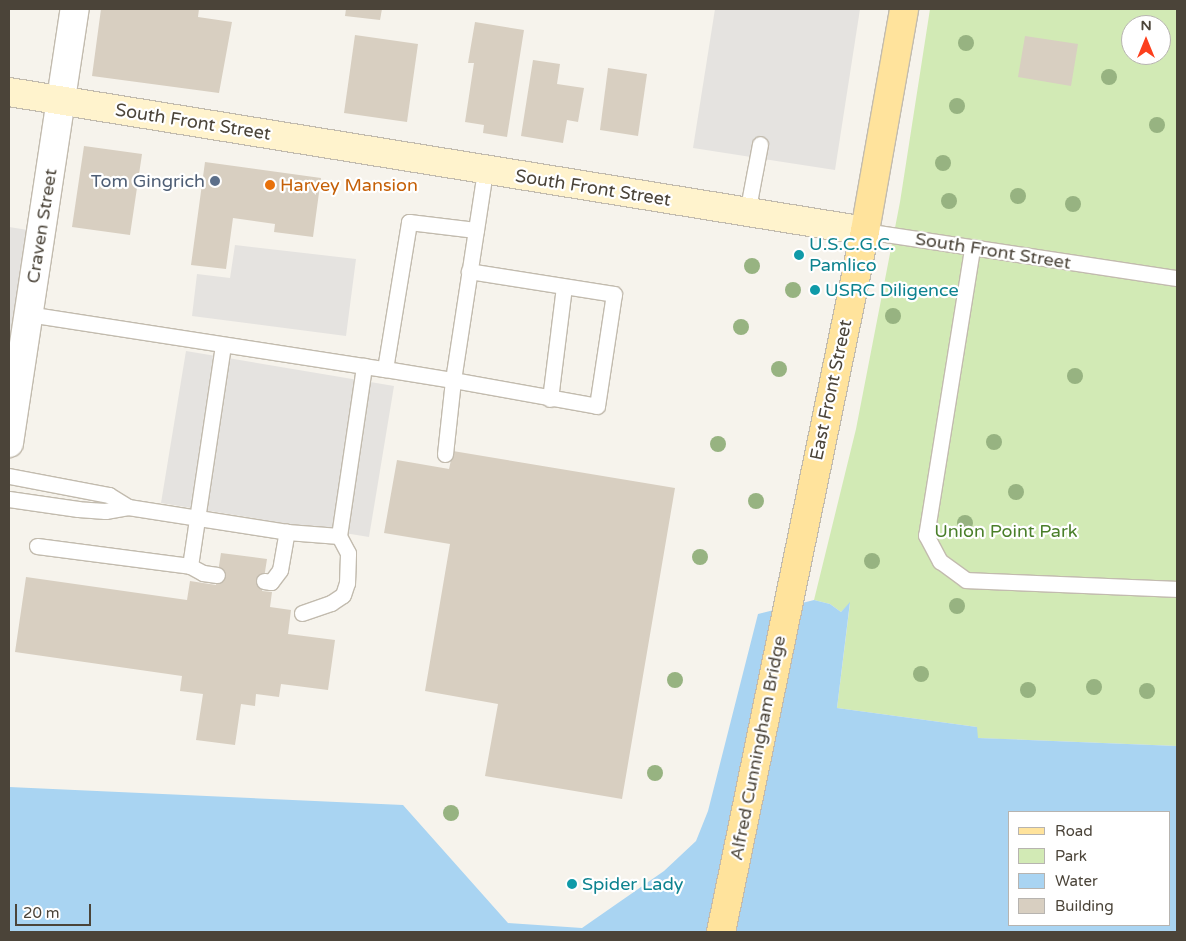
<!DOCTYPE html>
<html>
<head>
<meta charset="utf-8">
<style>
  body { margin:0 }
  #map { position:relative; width:1186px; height:941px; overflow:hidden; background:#f6f3ec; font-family:"Varela Round",sans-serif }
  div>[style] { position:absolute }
  .green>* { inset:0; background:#d2eab5 }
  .parking>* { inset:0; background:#e5e3e0 }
  .water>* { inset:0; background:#a9d4f2 }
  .building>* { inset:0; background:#d8cfc1 }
  .roads { filter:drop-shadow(1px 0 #c2bbae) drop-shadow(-1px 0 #c2bbae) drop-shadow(0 1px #c2bbae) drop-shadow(0 -1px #c2bbae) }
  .lane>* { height:15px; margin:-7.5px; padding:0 7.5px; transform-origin:7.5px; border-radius:7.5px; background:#fff }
  .street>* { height:28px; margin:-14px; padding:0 14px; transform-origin:14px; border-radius:14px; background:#fff }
  .secondary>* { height:28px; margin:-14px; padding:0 14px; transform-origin:14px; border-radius:14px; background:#fff3cd }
  .primary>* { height:28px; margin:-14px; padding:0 14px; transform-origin:14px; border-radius:14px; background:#ffe39c }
  .trees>* { width:16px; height:16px; margin:-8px; border-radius:50%; background:#97b381 }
  .dots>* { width:14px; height:14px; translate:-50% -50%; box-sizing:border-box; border:2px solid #fff; border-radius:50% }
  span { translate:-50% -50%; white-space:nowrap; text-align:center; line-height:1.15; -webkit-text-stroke:4.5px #fff; paint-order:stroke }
  .street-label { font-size:18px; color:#4b4439 }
  .service-label { font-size:18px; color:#4e5e75 }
  .right { translate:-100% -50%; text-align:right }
  .food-label { font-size:18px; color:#c56008 }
  .left { translate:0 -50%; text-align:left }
  .culture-label { font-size:18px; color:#0d838f }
  .park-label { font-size:18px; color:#4a7f2a }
  .frame { position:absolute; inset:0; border:10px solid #4b4439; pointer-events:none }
  .legend { position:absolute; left:1008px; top:811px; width:162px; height:115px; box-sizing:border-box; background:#fff; border:1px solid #b7b4b0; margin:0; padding:6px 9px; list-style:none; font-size:15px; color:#4b4439 }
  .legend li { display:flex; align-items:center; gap:10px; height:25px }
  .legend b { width:25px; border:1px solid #b7b4b0 }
  .north { position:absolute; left:1121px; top:15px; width:50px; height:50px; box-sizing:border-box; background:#fff; border:1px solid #b7b4b0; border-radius:50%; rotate:0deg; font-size:14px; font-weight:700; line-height:20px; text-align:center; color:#4b4439 }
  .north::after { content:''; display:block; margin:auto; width:18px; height:22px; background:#fc3f1d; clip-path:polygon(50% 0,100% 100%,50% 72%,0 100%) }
  .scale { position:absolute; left:15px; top:904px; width:76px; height:22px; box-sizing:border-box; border:2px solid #4b4439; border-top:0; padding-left:6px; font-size:15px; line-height:18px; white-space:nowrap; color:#4b4439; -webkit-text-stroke:4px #fff; paint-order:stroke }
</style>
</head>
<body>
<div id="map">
  <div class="green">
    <div style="clip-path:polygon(evenodd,930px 9px,1177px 9px,1177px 746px,977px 738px,977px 727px,837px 708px,850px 603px,841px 612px,830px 604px,814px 600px,856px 429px,900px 202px,930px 9px,1131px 25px,1161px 25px,1161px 55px,1131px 55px,1131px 25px)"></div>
  </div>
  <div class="parking">
    <div style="clip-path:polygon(715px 9px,860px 9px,835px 170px,693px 148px)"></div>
    <div style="clip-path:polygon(9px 227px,28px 230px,9px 355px)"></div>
    <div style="clip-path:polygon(235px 245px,356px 259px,346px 336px,192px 316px,197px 274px,230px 278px)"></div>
    <div style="clip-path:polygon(186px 351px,394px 386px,369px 537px,161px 503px)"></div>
  </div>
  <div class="water">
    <div style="clip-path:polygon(evenodd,814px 600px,830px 604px,841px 612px,850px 602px,837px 708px,977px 727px,978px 738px,1177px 746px,1177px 932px,9px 932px,9px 787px,403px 805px,508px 923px,582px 928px,664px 871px,696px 841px,708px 811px,758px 614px,814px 600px,1010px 812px,1170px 812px,1170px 925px,1010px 925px,1010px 812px)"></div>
  </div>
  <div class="building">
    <div style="clip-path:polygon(101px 9px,199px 9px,198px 17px,232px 22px,219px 93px,92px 76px)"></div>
    <div style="clip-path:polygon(346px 9px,382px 9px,380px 20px,345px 16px)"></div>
    <div style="clip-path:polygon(475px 22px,524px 30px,507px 137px,483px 133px,484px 125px,465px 122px,474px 63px,468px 63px)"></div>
    <div style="clip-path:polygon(355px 35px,418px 44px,407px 122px,344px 113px)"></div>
    <div style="clip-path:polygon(1025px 36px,1078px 44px,1071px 86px,1018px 77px)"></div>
    <div style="clip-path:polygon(533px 60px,560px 64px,557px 84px,584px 88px,578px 122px,567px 120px,563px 143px,521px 136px)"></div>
    <div style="clip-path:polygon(608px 68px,647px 74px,638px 136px,600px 130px)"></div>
    <div style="clip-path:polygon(84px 146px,142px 154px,130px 235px,72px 227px)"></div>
    <div style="clip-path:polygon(205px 162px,321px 178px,313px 237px,274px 232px,275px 224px,233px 218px,226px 269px,191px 265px)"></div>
    <div style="clip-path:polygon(453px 451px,675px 488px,622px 799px,485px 776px,498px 704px,425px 691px,450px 544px,384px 533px,397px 460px,449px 469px)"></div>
    <div style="clip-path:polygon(221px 553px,267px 559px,262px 591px,272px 592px,270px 607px,291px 610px,288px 634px,335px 640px,328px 690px,281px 684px,279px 697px,256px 694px,255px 706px,241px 704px,235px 745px,196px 740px,203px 694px,180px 691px,182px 676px,15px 652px,26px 577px,187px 600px,190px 581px,216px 585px)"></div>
  </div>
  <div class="roads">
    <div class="lane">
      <div style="left:747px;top:213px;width:70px;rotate:-79.3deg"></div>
      <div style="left:865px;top:231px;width:316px;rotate:8.6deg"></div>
      <div style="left:972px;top:249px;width:290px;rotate:99.1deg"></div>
      <div style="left:926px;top:535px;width:30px;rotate:62deg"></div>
      <div style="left:940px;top:561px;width:32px;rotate:36deg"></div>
      <div style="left:966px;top:580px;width:211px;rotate:2.4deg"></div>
      <div style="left:28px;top:314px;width:361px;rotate:8.8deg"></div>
      <div style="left:385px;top:369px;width:149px;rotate:-80.7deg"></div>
      <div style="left:409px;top:222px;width:67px;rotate:6.8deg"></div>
      <div style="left:476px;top:230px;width:60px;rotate:-81.3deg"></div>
      <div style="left:385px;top:369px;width:69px;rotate:9.2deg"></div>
      <div style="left:453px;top:380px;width:152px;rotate:-81.3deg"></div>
      <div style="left:550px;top:399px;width:113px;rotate:-82.9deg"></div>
      <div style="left:445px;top:454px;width:74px;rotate:-83.8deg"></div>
      <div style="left:453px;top:380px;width:146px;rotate:10.2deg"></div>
      <div style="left:597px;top:406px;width:113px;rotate:-81.4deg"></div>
      <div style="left:614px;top:294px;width:147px;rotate:-171deg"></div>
      <div style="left:9px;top:476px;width:102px;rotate:10.8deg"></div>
      <div style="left:109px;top:495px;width:22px;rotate:32deg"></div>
      <div style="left:128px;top:507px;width:23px;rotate:170deg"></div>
      <div style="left:105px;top:511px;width:27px;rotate:-176deg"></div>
      <div style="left:78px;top:509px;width:70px;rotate:-171.8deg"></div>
      <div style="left:128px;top:507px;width:161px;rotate:8.9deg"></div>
      <div style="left:287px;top:532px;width:52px;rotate:4.4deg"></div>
      <div style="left:37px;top:546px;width:154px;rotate:7.4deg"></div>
      <div style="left:190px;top:566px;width:223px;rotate:-81.5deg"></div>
      <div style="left:190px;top:566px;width:15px;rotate:28deg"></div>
      <div style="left:203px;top:573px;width:14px;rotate:8deg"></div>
      <div style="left:264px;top:581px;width:7px;rotate:8deg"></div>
      <div style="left:271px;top:582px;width:15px;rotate:-53deg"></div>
      <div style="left:280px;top:570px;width:39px;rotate:-80deg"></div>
      <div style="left:302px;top:613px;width:31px;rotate:-19deg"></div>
      <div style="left:331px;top:603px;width:14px;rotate:-34deg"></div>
      <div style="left:343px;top:595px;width:13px;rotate:-72deg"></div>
      <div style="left:347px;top:583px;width:30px;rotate:-88deg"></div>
      <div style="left:348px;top:553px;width:19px;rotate:-118deg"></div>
      <div style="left:339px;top:536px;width:172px;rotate:-81.6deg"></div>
    </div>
    <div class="street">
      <div style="left:9px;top:443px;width:439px;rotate:-81.4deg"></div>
    </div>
    <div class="secondary">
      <div style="left:9px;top:92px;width:867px;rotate:9.22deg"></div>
    </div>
    <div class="primary">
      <div style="left:721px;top:932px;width:716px;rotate:-78.39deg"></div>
      <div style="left:865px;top:231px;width:225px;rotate:-80deg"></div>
    </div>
  </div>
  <div class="trees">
    <div style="left:966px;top:43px"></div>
    <div style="left:1109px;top:77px"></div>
    <div style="left:957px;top:106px"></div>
    <div style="left:1157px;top:125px"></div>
    <div style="left:943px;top:163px"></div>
    <div style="left:1018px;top:196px"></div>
    <div style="left:949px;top:201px"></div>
    <div style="left:1073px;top:204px"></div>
    <div style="left:752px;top:266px"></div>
    <div style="left:793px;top:290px"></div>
    <div style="left:893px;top:316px"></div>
    <div style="left:741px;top:327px"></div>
    <div style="left:779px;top:369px"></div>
    <div style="left:1075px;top:376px"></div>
    <div style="left:994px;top:442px"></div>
    <div style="left:718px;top:444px"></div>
    <div style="left:1016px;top:492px"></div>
    <div style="left:756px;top:501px"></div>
    <div style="left:965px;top:523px"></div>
    <div style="left:700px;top:557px"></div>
    <div style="left:872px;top:561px"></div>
    <div style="left:957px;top:606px"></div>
    <div style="left:921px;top:674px"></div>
    <div style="left:675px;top:680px"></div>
    <div style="left:1094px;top:687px"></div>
    <div style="left:1028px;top:690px"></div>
    <div style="left:1147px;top:691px"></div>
    <div style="left:655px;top:773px"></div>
    <div style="left:451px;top:813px"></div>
  </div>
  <div class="dots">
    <div style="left:215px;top:181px;background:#5c6f8a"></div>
    <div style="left:270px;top:185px;background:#e8710a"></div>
    <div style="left:799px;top:255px;background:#0f9aa8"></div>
    <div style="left:815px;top:290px;background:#0f9aa8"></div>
    <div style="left:572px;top:884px;background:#0f9aa8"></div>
  </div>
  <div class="street-label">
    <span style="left:193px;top:122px;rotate:9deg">South Front Street</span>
    <span style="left:593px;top:188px;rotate:9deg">South Front Street</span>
    <span style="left:42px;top:226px;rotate:-81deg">Craven Street</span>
    <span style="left:993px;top:251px;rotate:9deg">South Front Street</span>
    <span style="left:831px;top:390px;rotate:-78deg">East Front Street</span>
    <span style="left:758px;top:748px;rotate:-79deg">Alfred Cunningham Bridge</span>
  </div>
  <div class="service-label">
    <span class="right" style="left:205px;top:181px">Tom Gingrich</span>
  </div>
  <div class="food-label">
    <span class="left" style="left:280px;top:185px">Harvey Mansion</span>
  </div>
  <div class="culture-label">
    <span class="left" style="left:809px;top:255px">U.S.C.G.C.<br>Pamlico</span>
    <span class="left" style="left:825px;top:290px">USRC Diligence</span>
    <span class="left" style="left:582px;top:884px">Spider Lady</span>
  </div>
  <div class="park-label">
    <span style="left:1006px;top:531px">Union Point Park</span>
  </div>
  <div class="frame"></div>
  <ul class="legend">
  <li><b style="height:6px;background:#ffe39c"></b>Road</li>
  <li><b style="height:14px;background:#d2eab5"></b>Park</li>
  <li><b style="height:14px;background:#a9d4f2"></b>Water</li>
  <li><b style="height:14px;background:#d8cfc1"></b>Building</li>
  </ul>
  <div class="north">N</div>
  <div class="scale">20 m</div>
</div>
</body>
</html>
